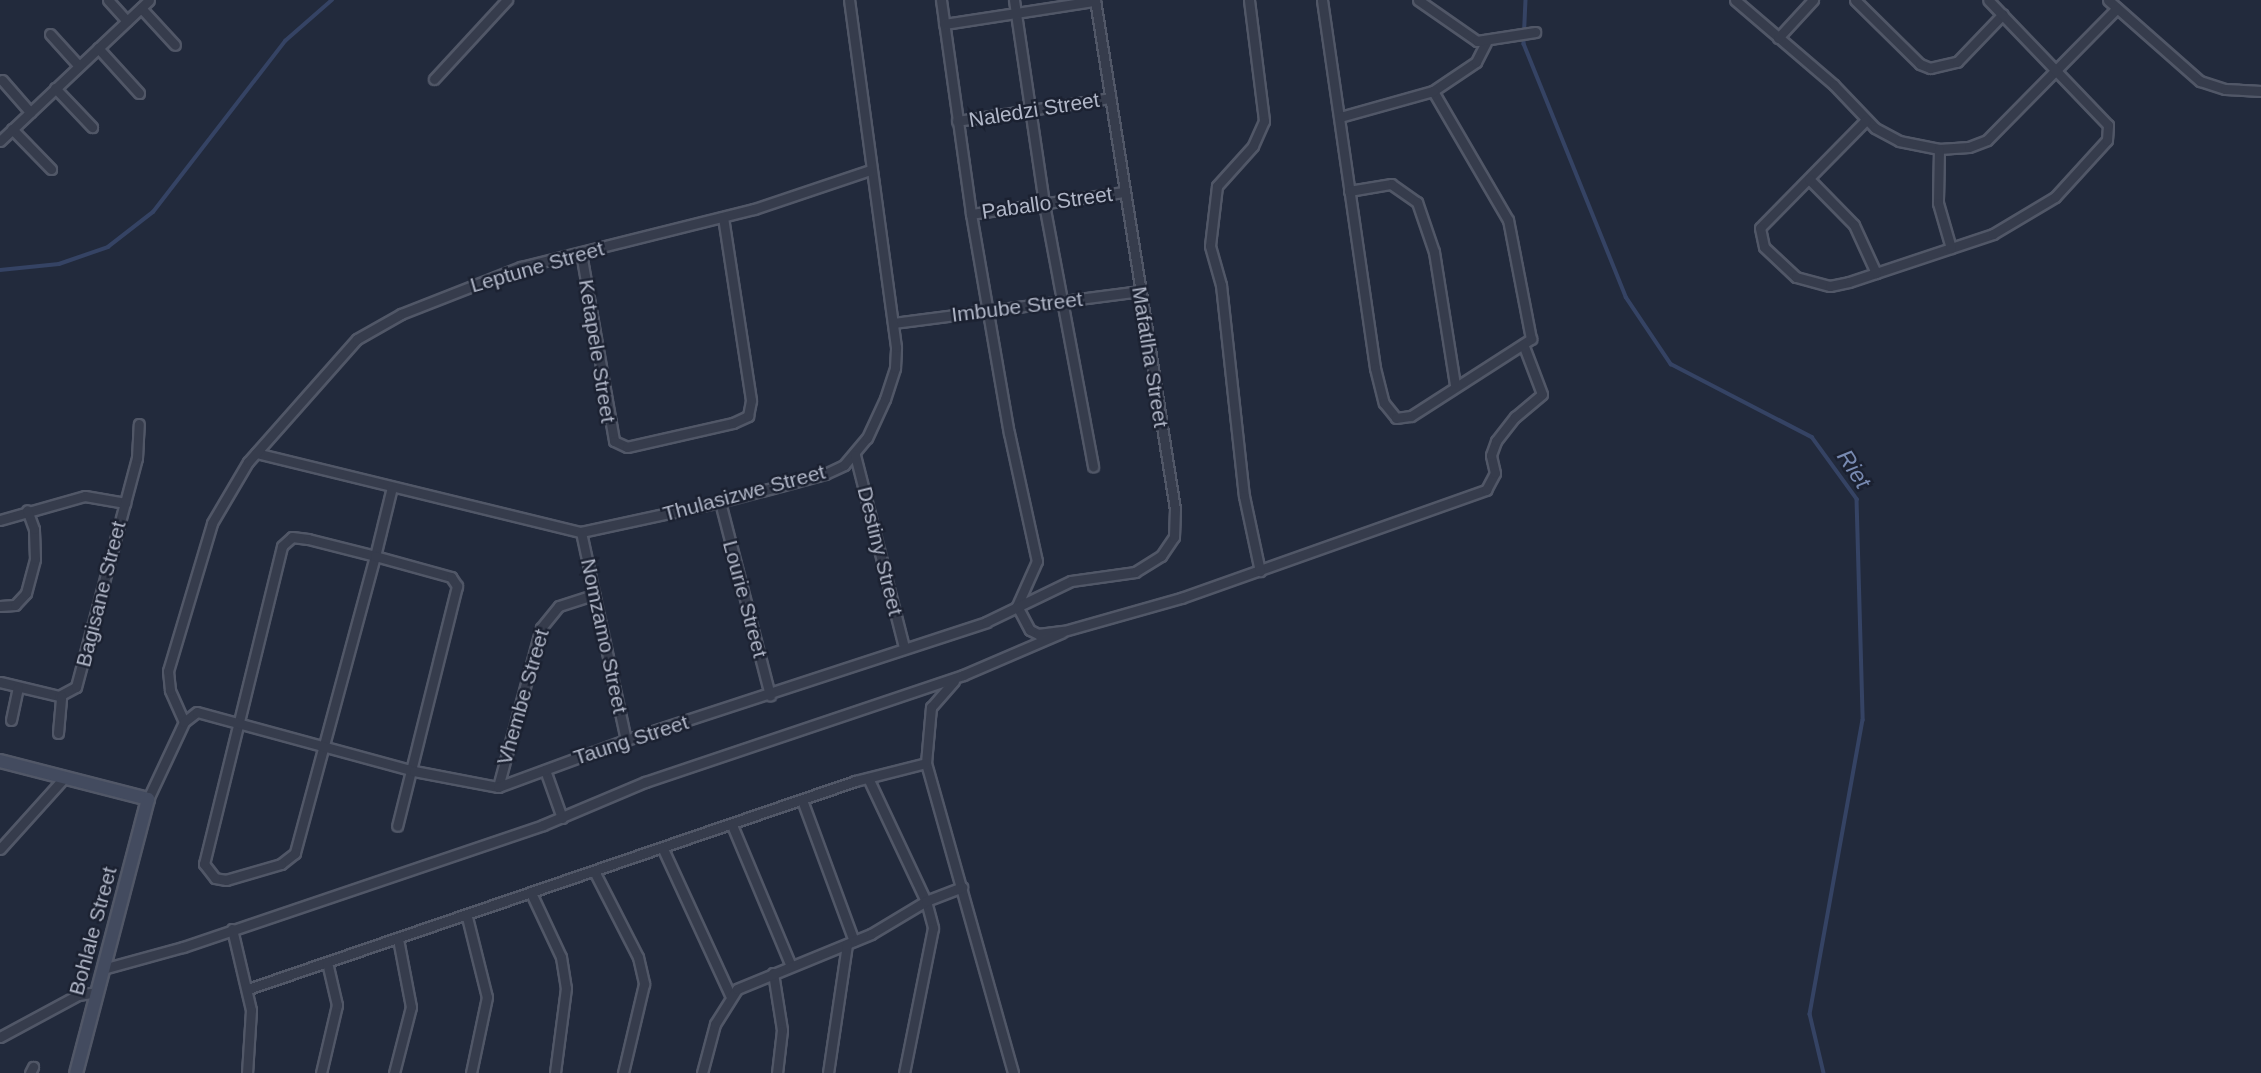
<!DOCTYPE html>
<html>
<head>
<meta charset="utf-8">
<style>
  body { margin:0 }
  #map { position:relative; width:2261px; height:1073px; overflow:hidden; background:#222a3c; font-family:Arial,sans-serif }
  div>[style] { position:absolute }
  .stream>* { height:3.5px; margin:-1.75px; padding:0 1.75px; transform-origin:1.75px; border-radius:1.75px; background:#354364 }
  .roads { filter:drop-shadow(2px 0 #515767) drop-shadow(-2px 0 #515767) drop-shadow(0 2px #515767) drop-shadow(0 -2px #515767) }
  .street>* { height:9px; margin:-4.5px; padding:0 4.5px; transform-origin:4.5px; border-radius:4.5px; background:#363c4c }
  .secondary>* { height:12px; margin:-6px; padding:0 6px; transform-origin:6px; border-radius:6px; background:#434b5f }
  span { translate:-50% -50%; white-space:nowrap; text-align:center; line-height:1.15; -webkit-text-stroke:5px #1b2131; paint-order:stroke }
  .street-label { font-size:21px; color:#b1b7c8 }
  .water-label { font-size:23px; color:#788ab1; font-style:italic }
</style>
</head>
<body>
<div id="map">
  <div class="stream">
    <div style="left:1526px;top:0;width:44px;rotate:92.6deg"></div>
    <div style="left:1524px;top:44px;width:273px;rotate:68deg"></div>
    <div style="left:1626px;top:297px;width:81px;rotate:56.1deg"></div>
    <div style="left:1671px;top:364px;width:159px;rotate:27.4deg"></div>
    <div style="left:1812px;top:437px;width:77px;rotate:54deg"></div>
    <div style="left:1857px;top:499px;width:221px;rotate:88.4deg"></div>
    <div style="left:1863px;top:720px;width:299px;rotate:100.2deg"></div>
    <div style="left:1810px;top:1014px;width:61px;rotate:76.7deg"></div>
    <div style="left:0;top:270px;width:59px;rotate:-5.8deg"></div>
    <div style="left:59px;top:264px;width:52px;rotate:-19.1deg"></div>
    <div style="left:108px;top:247px;width:57px;rotate:-37.9deg"></div>
    <div style="left:153px;top:212px;width:216px;rotate:-52.3deg"></div>
    <div style="left:285px;top:41px;width:62px;rotate:-41.1deg"></div>
  </div>
  <div class="roads">
    <div class="street">
      <div style="left:108px;top:0;width:28px;rotate:48deg"></div>
      <div style="left:941px;top:0;width:216px;rotate:82deg"></div>
      <div style="left:971px;top:214px;width:222px;rotate:80.2deg"></div>
      <div style="left:1009px;top:433px;width:131px;rotate:77.7deg"></div>
      <div style="left:1037px;top:561px;width:49px;rotate:114deg"></div>
      <div style="left:1017px;top:606px;width:27px;rotate:62deg"></div>
      <div style="left:1030px;top:630px;width:9px;rotate:27deg"></div>
      <div style="left:1038px;top:634px;width:26px;rotate:-7deg"></div>
      <div style="left:1064px;top:631px;width:122px;rotate:-15.8deg"></div>
      <div style="left:1181px;top:598px;width:324px;rotate:-19.5deg"></div>
      <div style="left:1486px;top:490px;width:19px;rotate:-62deg"></div>
      <div style="left:1495px;top:473px;width:18px;rotate:-103deg"></div>
      <div style="left:1491px;top:455px;width:15px;rotate:-70deg"></div>
      <div style="left:1496px;top:441px;width:31px;rotate:-52deg"></div>
      <div style="left:1515px;top:417px;width:35px;rotate:-40deg"></div>
      <div style="left:1542px;top:394px;width:53px;rotate:-110.8deg"></div>
      <div style="left:1014px;top:0;width:206px;rotate:81.6deg"></div>
      <div style="left:1044px;top:204px;width:267px;rotate:79.4deg"></div>
      <div style="left:1249px;top:0;width:122px;rotate:82.9deg"></div>
      <div style="left:1264px;top:121px;width:27px;rotate:114deg"></div>
      <div style="left:1253px;top:146px;width:54px;rotate:132deg"></div>
      <div style="left:1217px;top:186px;width:60px;rotate:96.7deg"></div>
      <div style="left:1210px;top:246px;width:41px;rotate:74.2deg"></div>
      <div style="left:1221px;top:285px;width:212px;rotate:83.8deg"></div>
      <div style="left:1244px;top:496px;width:77px;rotate:78deg"></div>
      <div style="left:1322px;top:0;width:372px;rotate:81.8deg"></div>
      <div style="left:1375px;top:368px;width:36px;rotate:76deg"></div>
      <div style="left:1384px;top:403px;width:19px;rotate:51deg"></div>
      <div style="left:1396px;top:418px;width:15px;rotate:-8deg"></div>
      <div style="left:1411px;top:416px;width:143px;rotate:-32.7deg"></div>
      <div style="left:1531px;top:339px;width:121px;rotate:-100.9deg"></div>
      <div style="left:1508px;top:220px;width:149px;rotate:-120.2deg"></div>
      <div style="left:1433px;top:91px;width:52px;rotate:-34deg"></div>
      <div style="left:1476px;top:62px;width:22px;rotate:-63deg"></div>
      <div style="left:1418px;top:0;width:72px;rotate:34.8deg"></div>
      <div style="left:1477px;top:41px;width:59px;rotate:-8.8deg"></div>
      <div style="left:1735px;top:0;width:130px;rotate:40.6deg"></div>
      <div style="left:1834px;top:85px;width:59px;rotate:46.4deg"></div>
      <div style="left:1875px;top:128px;width:27px;rotate:28deg"></div>
      <div style="left:1899px;top:141px;width:41px;rotate:11.3deg"></div>
      <div style="left:1939px;top:149px;width:30px;rotate:-4deg"></div>
      <div style="left:1969px;top:147px;width:19px;rotate:-21deg"></div>
      <div style="left:1987px;top:140px;width:185px;rotate:-45.4deg"></div>
      <div style="left:1855px;top:0;width:91px;rotate:44.6deg"></div>
      <div style="left:1920px;top:64px;width:11px;rotate:22deg"></div>
      <div style="left:1930px;top:68px;width:28px;rotate:-13deg"></div>
      <div style="left:1957px;top:62px;width:66px;rotate:-46.2deg"></div>
      <div style="left:2108px;top:0;width:123px;rotate:41.4deg"></div>
      <div style="left:2200px;top:81px;width:26px;rotate:18deg"></div>
      <div style="left:2225px;top:89px;width:36px;rotate:3deg"></div>
      <div style="left:141px;top:8px;width:50px;rotate:47.4deg"></div>
      <div style="left:944px;top:24px;width:153px;rotate:-8.7deg"></div>
      <div style="left:50px;top:34px;width:43px;rotate:47.8deg"></div>
      <div style="left:1778px;top:38px;width:52px;rotate:-47.4deg"></div>
      <div style="left:98px;top:48px;width:61px;rotate:47.7deg"></div>
      <div style="left:434px;top:79px;width:108px;rotate:-47.3deg"></div>
      <div style="left:2px;top:80px;width:43px;rotate:48.8deg"></div>
      <div style="left:55px;top:88px;width:54px;rotate:46.5deg"></div>
      <div style="left:1340px;top:117px;width:97px;rotate:-15.6deg"></div>
      <div style="left:1866px;top:120px;width:151px;rotate:134.5deg"></div>
      <div style="left:1760px;top:228px;width:19px;rotate:78deg"></div>
      <div style="left:1764px;top:247px;width:44px;rotate:43.2deg"></div>
      <div style="left:1796px;top:277px;width:35px;rotate:15deg"></div>
      <div style="left:1830px;top:286px;width:19px;rotate:-12deg"></div>
      <div style="left:1849px;top:282px;width:152px;rotate:-18.4deg"></div>
      <div style="left:1993px;top:234px;width:72px;rotate:-30.8deg"></div>
      <div style="left:2055px;top:197px;width:77px;rotate:-47.6deg"></div>
      <div style="left:2107px;top:140px;width:15px;rotate:-86deg"></div>
      <div style="left:2108px;top:125px;width:173px;rotate:-133.8deg"></div>
      <div style="left:957px;top:121px;width:155px;rotate:-8.5deg"></div>
      <div style="left:12px;top:129px;width:56px;rotate:45.7deg"></div>
      <div style="left:0;top:141px;width:205px;rotate:-43.4deg"></div>
      <div style="left:1939px;top:149px;width:54px;rotate:91.1deg"></div>
      <div style="left:1938px;top:203px;width:47px;rotate:73.9deg"></div>
      <div style="left:1809px;top:179px;width:64px;rotate:45.6deg"></div>
      <div style="left:1854px;top:225px;width:53px;rotate:65.4deg"></div>
      <div style="left:1349px;top:191px;width:43px;rotate:-9.5deg"></div>
      <div style="left:1391px;top:184px;width:32px;rotate:35deg"></div>
      <div style="left:1417px;top:202px;width:53px;rotate:71.2deg"></div>
      <div style="left:1434px;top:252px;width:135px;rotate:81deg"></div>
      <div style="left:971px;top:214px;width:155px;rotate:-8.2deg"></div>
      <div style="left:581px;top:253px;width:191px;rotate:80deg"></div>
      <div style="left:614px;top:441px;width:14px;rotate:25deg"></div>
      <div style="left:627px;top:447px;width:109px;rotate:-12.8deg"></div>
      <div style="left:733px;top:423px;width:17px;rotate:-25deg"></div>
      <div style="left:748px;top:416px;width:16px;rotate:-79deg"></div>
      <div style="left:751px;top:400px;width:185px;rotate:-98.7deg"></div>
      <div style="left:894px;top:323px;width:248px;rotate:-7.4deg"></div>
      <div style="left:256px;top:453px;width:334px;rotate:13.7deg"></div>
      <div style="left:581px;top:532px;width:142px;rotate:-12.2deg"></div>
      <div style="left:720px;top:502px;width:109px;rotate:-14.9deg"></div>
      <div style="left:825px;top:474px;width:21px;rotate:-25deg"></div>
      <div style="left:844px;top:465px;width:35px;rotate:-50deg"></div>
      <div style="left:867px;top:438px;width:43px;rotate:-65.2deg"></div>
      <div style="left:885px;top:399px;width:33px;rotate:-72deg"></div>
      <div style="left:895px;top:368px;width:21px;rotate:-87deg"></div>
      <div style="left:896px;top:347px;width:350px;rotate:-97.7deg"></div>
      <div style="left:855px;top:455px;width:198px;rotate:75.7deg"></div>
      <div style="left:392px;top:487px;width:71px;rotate:103.8deg"></div>
      <div style="left:375px;top:556px;width:308px;rotate:105.1deg"></div>
      <div style="left:295px;top:853px;width:18px;rotate:142deg"></div>
      <div style="left:281px;top:864px;width:57px;rotate:163.8deg"></div>
      <div style="left:226px;top:880px;width:11px;rotate:-170deg"></div>
      <div style="left:215px;top:878px;width:18px;rotate:-128deg"></div>
      <div style="left:204px;top:864px;width:327px;rotate:-76.2deg"></div>
      <div style="left:282px;top:546px;width:13px;rotate:-42deg"></div>
      <div style="left:292px;top:537px;width:16px;rotate:7deg"></div>
      <div style="left:308px;top:539px;width:69px;rotate:14.2deg"></div>
      <div style="left:375px;top:556px;width:79px;rotate:15.4deg"></div>
      <div style="left:451px;top:577px;width:11px;rotate:56deg"></div>
      <div style="left:457px;top:586px;width:247px;rotate:104deg"></div>
      <div style="left:720px;top:502px;width:200px;rotate:75.5deg"></div>
      <div style="left:0;top:520px;width:88px;rotate:-15.8deg"></div>
      <div style="left:85px;top:496px;width:41px;rotate:9.9deg"></div>
      <div style="left:581px;top:532px;width:213px;rotate:77.8deg"></div>
      <div style="left:0;top:606px;width:15px;rotate:-4deg"></div>
      <div style="left:15px;top:605px;width:16px;rotate:-47deg"></div>
      <div style="left:26px;top:593px;width:35px;rotate:-75deg"></div>
      <div style="left:35px;top:559px;width:30px;rotate:-92deg"></div>
      <div style="left:34px;top:529px;width:20px;rotate:-110deg"></div>
      <div style="left:954px;top:681px;width:35px;rotate:131deg"></div>
      <div style="left:931px;top:707px;width:56px;rotate:95.1deg"></div>
      <div style="left:926px;top:763px;width:322px;rotate:74.3deg"></div>
      <div style="left:0;top:682px;width:61px;rotate:13.3deg"></div>
      <div style="left:59px;top:696px;width:19px;rotate:-28deg"></div>
      <div style="left:76px;top:687px;width:237px;rotate:-75.1deg"></div>
      <div style="left:137px;top:458px;width:34px;rotate:-87deg"></div>
      <div style="left:11px;top:720px;width:33px;rotate:-78deg"></div>
      <div style="left:184px;top:722px;width:35px;rotate:-114deg"></div>
      <div style="left:170px;top:690px;width:19px;rotate:-96deg"></div>
      <div style="left:168px;top:671px;width:154px;rotate:-73.4deg"></div>
      <div style="left:212px;top:523px;width:71px;rotate:-59.5deg"></div>
      <div style="left:248px;top:462px;width:164px;rotate:-48.5deg"></div>
      <div style="left:357px;top:339px;width:51px;rotate:-29.6deg"></div>
      <div style="left:401px;top:314px;width:129px;rotate:-21.4deg"></div>
      <div style="left:521px;top:267px;width:240px;rotate:-14deg"></div>
      <div style="left:754px;top:209px;width:122px;rotate:-18.6deg"></div>
      <div style="left:58px;top:733px;width:37px;rotate:-85deg"></div>
      <div style="left:545px;top:770px;width:51px;rotate:70.5deg"></div>
      <div style="left:868px;top:778px;width:136px;rotate:64.8deg"></div>
      <div style="left:926px;top:901px;width:28px;rotate:75deg"></div>
      <div style="left:933px;top:928px;width:148px;rotate:101.3deg"></div>
      <div style="left:498px;top:787px;width:165px;rotate:-74.9deg"></div>
      <div style="left:541px;top:628px;width:28px;rotate:-51deg"></div>
      <div style="left:559px;top:606px;width:35px;rotate:-18deg"></div>
      <div style="left:148px;top:799px;width:85px;rotate:-64.9deg"></div>
      <div style="left:184px;top:722px;width:16px;rotate:-38deg"></div>
      <div style="left:197px;top:712px;width:225px;rotate:15.2deg"></div>
      <div style="left:414px;top:771px;width:86px;rotate:10.8deg"></div>
      <div style="left:498px;top:787px;width:136px;rotate:-20.2deg"></div>
      <div style="left:626px;top:740px;width:379px;rotate:-18.1deg"></div>
      <div style="left:986px;top:622px;width:94px;rotate:-25.8deg"></div>
      <div style="left:1071px;top:581px;width:65px;rotate:-8deg"></div>
      <div style="left:1135px;top:572px;width:31px;rotate:-32deg"></div>
      <div style="left:1161px;top:556px;width:23px;rotate:-56deg"></div>
      <div style="left:1174px;top:537px;width:28px;rotate:-88deg"></div>
      <div style="left:1175px;top:509px;width:515px;rotate:-98.93deg"></div>
      <div style="left:802px;top:800px;width:150px;rotate:69.8deg"></div>
      <div style="left:732px;top:825px;width:153px;rotate:67.3deg"></div>
      <div style="left:0;top:849px;width:96px;rotate:-48deg"></div>
      <div style="left:663px;top:849px;width:161px;rotate:65.3deg"></div>
      <div style="left:595px;top:873px;width:94px;rotate:62.9deg"></div>
      <div style="left:638px;top:957px;width:28px;rotate:77deg"></div>
      <div style="left:644px;top:984px;width:91px;rotate:103.3deg"></div>
      <div style="left:532px;top:895px;width:68px;rotate:64.9deg"></div>
      <div style="left:561px;top:957px;width:31px;rotate:81deg"></div>
      <div style="left:566px;top:988px;width:86px;rotate:97.4deg"></div>
      <div style="left:467px;top:917px;width:82px;rotate:76deg"></div>
      <div style="left:487px;top:997px;width:78px;rotate:101.9deg"></div>
      <div style="left:232px;top:929px;width:83px;rotate:76.8deg"></div>
      <div style="left:251px;top:1010px;width:63px;rotate:93.6deg"></div>
      <div style="left:103px;top:969px;width:83px;rotate:-15.4deg"></div>
      <div style="left:183px;top:947px;width:380px;rotate:-18.7deg"></div>
      <div style="left:543px;top:825px;width:111px;rotate:-22.9deg"></div>
      <div style="left:645px;top:782px;width:336px;rotate:-18.6deg"></div>
      <div style="left:963px;top:675px;width:107px;rotate:-23.2deg"></div>
      <div style="left:773px;top:973px;width:58px;rotate:81deg"></div>
      <div style="left:782px;top:1030px;width:43px;rotate:96.6deg"></div>
      <div style="left:248px;top:989px;width:642px;rotate:-18.91deg"></div>
      <div style="left:855px;top:781px;width:73px;rotate:-14.2deg"></div>
      <div style="left:0;top:1037px;width:89px;rotate:-28.3deg"></div>
      <div style="left:78px;top:995px;width:18px;rotate:-9deg"></div>
      <div style="left:30px;top:1073px;width:7px;rotate:-63deg"></div>
      <div style="left:321px;top:1073px;width:70px;rotate:-76.8deg"></div>
      <div style="left:337px;top:1005px;width:44px;rotate:-103.1deg"></div>
      <div style="left:394px;top:1073px;width:68px;rotate:-75.6deg"></div>
      <div style="left:411px;top:1007px;width:69px;rotate:-100.8deg"></div>
      <div style="left:702px;top:1073px;width:51px;rotate:-75.1deg"></div>
      <div style="left:715px;top:1024px;width:41px;rotate:-57.8deg"></div>
      <div style="left:737px;top:989px;width:145px;rotate:-22.3deg"></div>
      <div style="left:871px;top:934px;width:64px;rotate:-31deg"></div>
      <div style="left:926px;top:901px;width:39px;rotate:-21deg"></div>
      <div style="left:828px;top:1073px;width:130px;rotate:-81.6deg"></div>
    </div>
    <div class="secondary">
      <div style="left:0;top:761px;width:153px;rotate:14.4deg"></div>
      <div style="left:148px;top:799px;width:283px;rotate:104.7deg"></div>
    </div>
  </div>
  <div class="street-label">
    <span style="left:1034px;top:110px;rotate:-9deg">Naledzi Street</span>
    <span style="left:1047px;top:203px;rotate:-8deg">Paballo Street</span>
    <span style="left:537px;top:267px;rotate:-16deg">Leptune Street</span>
    <span style="left:1017px;top:307px;rotate:-7deg">Imbube Street</span>
    <span style="left:597px;top:351px;rotate:81deg">Ketapele Street</span>
    <span style="left:1150px;top:357px;rotate:81deg">Mafatlha Street</span>
    <span style="left:744px;top:493px;rotate:-15deg">Thulasizwe Street</span>
    <span style="left:880px;top:551px;rotate:76deg">Destiny Street</span>
    <span style="left:101px;top:594px;rotate:-76deg">Bagisane Street</span>
    <span style="left:745px;top:599px;rotate:75deg">Lourie Street</span>
    <span style="left:604px;top:636px;rotate:78deg">Nomzamo Street</span>
    <span style="left:523px;top:697px;rotate:-74deg">Vhembe Street</span>
    <span style="left:631px;top:740px;rotate:-18deg">Taung Street</span>
    <span style="left:93px;top:931px;rotate:-75deg">Bohlale Street</span>
  </div>
  <div class="water-label">
    <span style="left:1854px;top:469px;rotate:57deg">Riet</span>
  </div>
</div>
</body>
</html>
